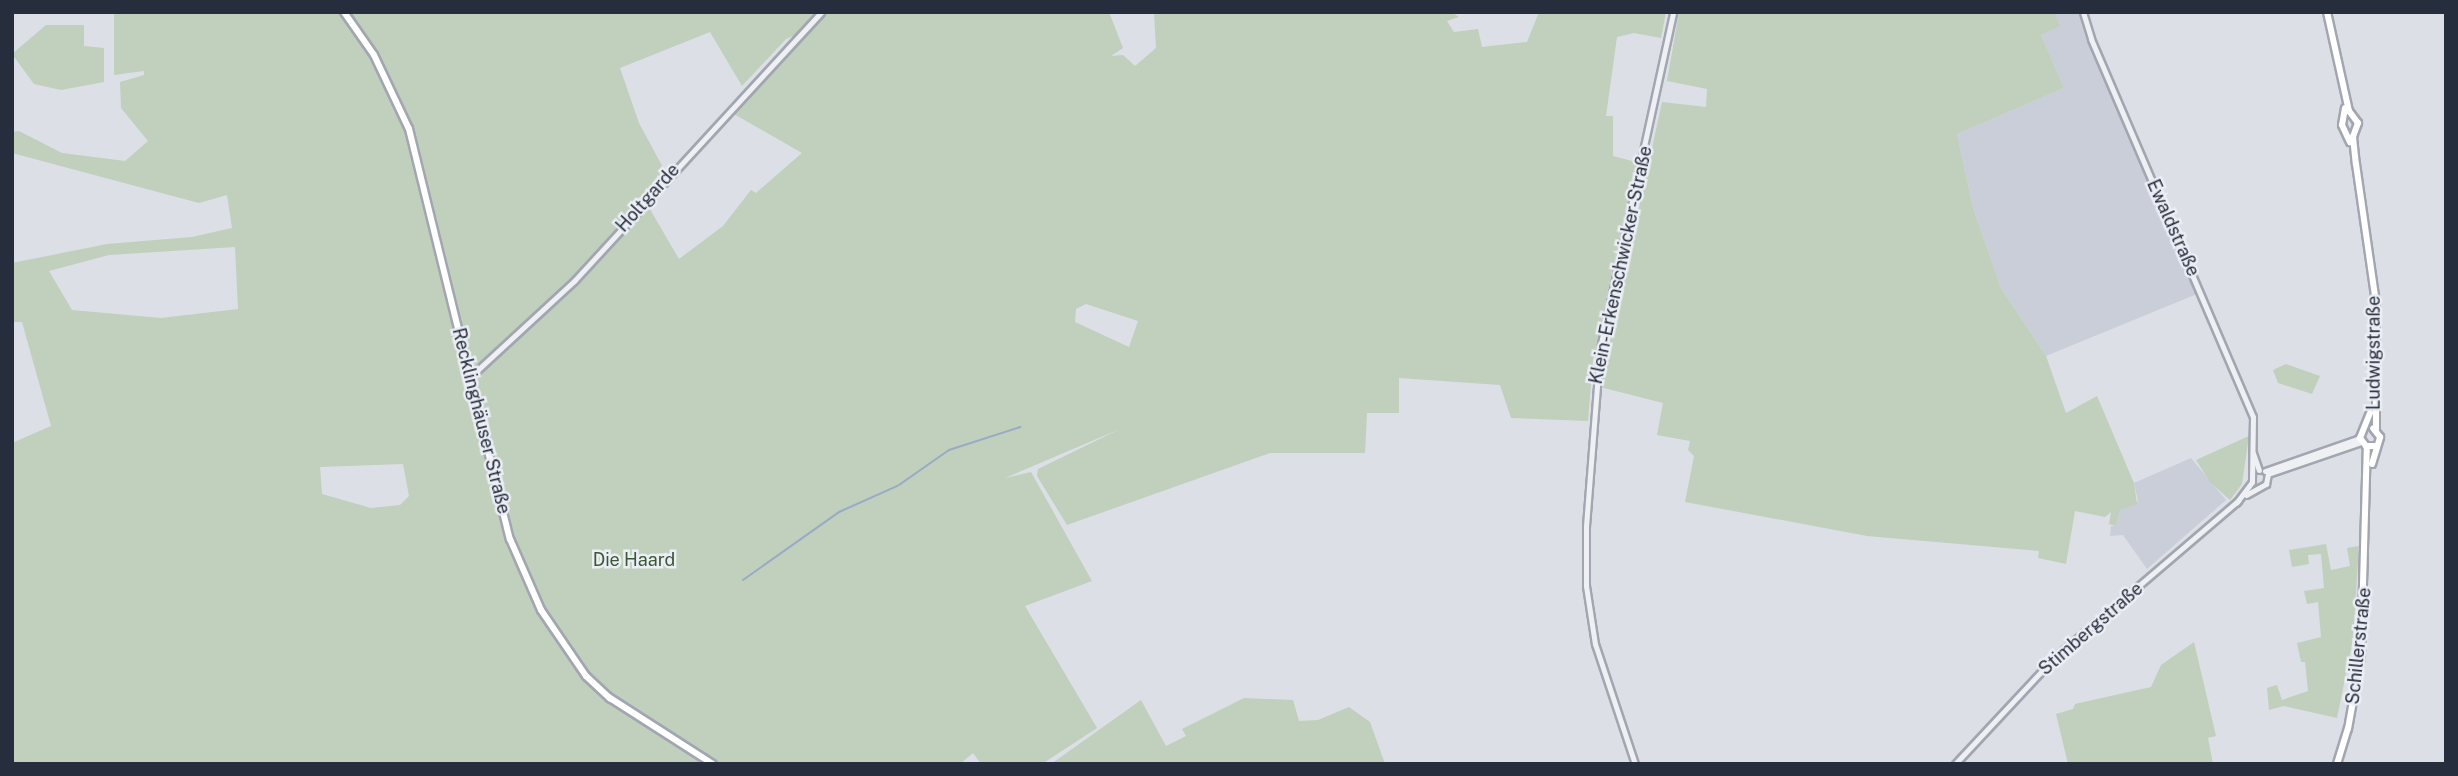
<!DOCTYPE html>
<html>
<head>
<meta charset="utf-8">
<style>
  body { margin:0 }
  #map { position:relative; width:2458px; height:776px; overflow:hidden; background:#dcdfe6; font-family:"Public Sans",sans-serif }
  div>[style] { position:absolute }
  .built>* { inset:0; background:#caced8 }
  .green>* { inset:0; background:#c1cfbd }
  .stream>* { height:2px; margin:-1px; padding:0 1px; transform-origin:1px; border-radius:1px; background:#98abc5 }
  .roads { filter:drop-shadow(2px 0 #a2a6b0) drop-shadow(-2px 0 #a2a6b0) drop-shadow(0 2px #a2a6b0) drop-shadow(0 -2px #a2a6b0) }
  .tertiary>* { height:5px; margin:-2.5px; padding:0 2.5px; transform-origin:2.5px; border-radius:2.5px; background:#eff0f4 }
  .secondary>* { height:6px; margin:-3px; padding:0 3px; transform-origin:3px; border-radius:3px; background:#fff }
  span { translate:-50% -50%; white-space:nowrap; text-align:center; line-height:1.15; -webkit-text-stroke:5px #ebeef4; paint-order:stroke }
  .street-label { font-size:18px; color:#262d3c }
  .park-label { font-size:18px; color:#395734 }
  .frame { position:absolute; inset:0; border:14px solid #262d3c; pointer-events:none }
</style>
</head>
<body>
<div id="map">
  <div class="built">
    <div style="clip-path:polygon(2054px 12px,2078px 12px,2197px 294px,2046px 356px,2001px 288px,1973px 208px,1957px 134px,2064px 88px,2041px 35px,2059px 26px)"></div>
    <div style="clip-path:polygon(2191px 458px,2226px 500px,2147px 569px,2123px 535px,2110px 536px,2111px 526px,2116px 526px,2120px 510px,2138px 501px,2134px 483px)"></div>
  </div>
  <div class="green">
    <div style="clip-path:polygon(evenodd,114px 12px,1109px 12px,1123px 48px,1111px 56px,1123px 55px,1135px 66px,1156px 48px,1154px 12px,1451px 12px,1459px 17px,1447px 21px,1454px 32px,1478px 29px,1482px 47px,1527px 42px,1539px 12px,1666px 12px,1661px 38px,1634px 33px,1617px 37px,1606px 116px,1613px 116px,1613px 156px,1636px 162px,1593px 359px,1588px 421px,1511px 418px,1500px 385px,1399px 378px,1399px 413px,1367px 413px,1365px 453px,1270px 453px,1067px 525px,1037px 476px,1038px 469px,1120px 429px,1005px 478px,1031px 472px,1092px 581px,1025px 606px,1097px 728px,1042px 764px,981px 764px,973px 753px,960px 764px,12px 764px,12px 443px,51px 426px,22px 322px,12px 322px,12px 263px,107px 244px,192px 237px,232px 228px,227px 195px,199px 203px,12px 153px,12px 132px,19px 131px,62px 153px,125px 161px,148px 141px,121px 108px,120px 82px,144px 75px,144px 71px,114px 75px,114px 12px,710px 32px,742px 86px,786px 39px,798px 34px,727px 110px,802px 153px,756px 193px,751px 190px,723px 226px,679px 259px,644px 199px,666px 173px,639px 123px,620px 68px,710px 32px,114px 12px,235px 247px,238px 309px,161px 318px,72px 310px,49px 271px,109px 255px,235px 247px,114px 12px,1086px 304px,1138px 321px,1129px 347px,1075px 322px,1076px 309px,1086px 304px,114px 12px,403px 464px,409px 496px,400px 505px,371px 508px,322px 494px,320px 467px,403px 464px)"></div>
    <div style="clip-path:polygon(1679px 12px,2054px 12px,2060px 26px,2041px 35px,2064px 88px,1957px 134px,1973px 208px,2001px 288px,2046px 356px,2066px 413px,2097px 396px,2134px 483px,2137px 504px,2120px 510px,2116px 526px,2109px 524px,2111px 512px,2105px 517px,2075px 511px,2066px 564px,2038px 558px,2039px 551px,1867px 536px,1685px 502px,1694px 456px,1688px 450px,1690px 441px,1657px 435px,1663px 403px,1600px 387px,1662px 102px,1706px 107px,1707px 89px,1667px 81px)"></div>
    <div style="clip-path:polygon(46px 25px,84px 25px,84px 46px,104px 48px,104px 82px,61px 90px,34px 84px,12px 54px)"></div>
    <div style="clip-path:polygon(2286px 364px,2320px 376px,2312px 394px,2278px 383px,2273px 370px)"></div>
    <div style="clip-path:polygon(2249px 436px,2242px 484px,2230px 500px,2210px 482px,2196px 460px)"></div>
    <div style="clip-path:polygon(2326px 544px,2331px 570px,2350px 566px,2347px 548px,2359px 546px,2353px 640px,2337px 718px,2284px 706px,2269px 710px,2267px 688px,2277px 685px,2282px 700px,2308px 691px,2305px 662px,2301px 662px,2297px 643px,2321px 637px,2318px 602px,2307px 604px,2304px 591px,2324px 588px,2321px 554px,2308px 555px,2309px 564px,2292px 567px,2289px 550px)"></div>
    <div style="clip-path:polygon(2194px 642px,2216px 736px,2208px 738px,2213px 764px,2068px 764px,2056px 714px,2073px 709px,2075px 704px,2151px 687px,2161px 665px)"></div>
    <div style="clip-path:polygon(1244px 698px,1293px 700px,1299px 721px,1318px 720px,1349px 707px,1370px 722px,1385px 764px,1051px 764px,1141px 700px,1166px 746px,1186px 736px,1182px 729px)"></div>
  </div>
  <div class="stream">
    <div style="left:899px;top:485px;width:61px;rotate:-35deg"></div>
    <div style="left:949px;top:450px;width:75px;rotate:-17.9deg"></div>
    <div style="left:743px;top:580px;width:118px;rotate:-35.3deg"></div>
    <div style="left:839px;top:512px;width:64px;rotate:-24.1deg"></div>
  </div>
  <div class="roads">
    <div class="tertiary">
      <div style="left:2083px;top:12px;width:28px;rotate:73deg"></div>
      <div style="left:2091px;top:39px;width:411px;rotate:66.8deg"></div>
      <div style="left:2253px;top:417px;width:65px;rotate:90.9deg"></div>
      <div style="left:2252px;top:482px;width:26px;rotate:127deg"></div>
      <div style="left:470px;top:377px;width:142px;rotate:-42.7deg"></div>
      <div style="left:574px;top:281px;width:365px;rotate:-47.4deg"></div>
      <div style="left:2253px;top:453px;width:18px;rotate:71deg"></div>
      <div style="left:2265px;top:471px;width:101px;rotate:-19.2deg"></div>
      <div style="left:2268px;top:474px;width:98px;rotate:-19deg"></div>
      <div style="left:2246px;top:495px;width:23px;rotate:-29deg"></div>
      <div style="left:2266px;top:484px;width:10px;rotate:-79deg"></div>
      <div style="left:1635px;top:764px;width:126px;rotate:-108.4deg"></div>
      <div style="left:1595px;top:644px;width:59px;rotate:-98.8deg"></div>
      <div style="left:1586px;top:586px;width:60px;rotate:-90deg"></div>
      <div style="left:1586px;top:526px;width:179px;rotate:-85.5deg"></div>
      <div style="left:1600px;top:348px;width:344px;rotate:-77.7deg"></div>
      <div style="left:1955px;top:764px;width:145px;rotate:-47deg"></div>
      <div style="left:2054px;top:658px;width:242px;rotate:-40.5deg"></div>
    </div>
    <div class="secondary">
      <div style="left:344px;top:12px;width:52px;rotate:55.1deg"></div>
      <div style="left:374px;top:55px;width:82px;rotate:64.7deg"></div>
      <div style="left:409px;top:129px;width:422px;rotate:76.2deg"></div>
      <div style="left:510px;top:539px;width:77px;rotate:66.4deg"></div>
      <div style="left:541px;top:610px;width:80px;rotate:55.7deg"></div>
      <div style="left:586px;top:676px;width:33px;rotate:43deg"></div>
      <div style="left:610px;top:698px;width:122px;rotate:32.7deg"></div>
      <div style="left:2327px;top:12px;width:101px;rotate:77.5deg"></div>
      <div style="left:2349px;top:111px;width:15px;rotate:53deg"></div>
      <div style="left:2358px;top:123px;width:15px;rotate:110deg"></div>
      <div style="left:2353px;top:137px;width:27px;rotate:84deg"></div>
      <div style="left:2356px;top:164px;width:139px;rotate:81.8deg"></div>
      <div style="left:2376px;top:302px;width:127px;rotate:90deg"></div>
      <div style="left:2345px;top:108px;width:17px;rotate:100deg"></div>
      <div style="left:2342px;top:125px;width:19px;rotate:65deg"></div>
      <div style="left:2370px;top:413px;width:27px;rotate:112deg"></div>
      <div style="left:2360px;top:438px;width:10px;rotate:53deg"></div>
      <div style="left:2366px;top:446px;width:8px"></div>
      <div style="left:2372px;top:464px;width:28px;rotate:-73deg"></div>
      <div style="left:2380px;top:437px;width:11px;rotate:-128deg"></div>
      <div style="left:2337px;top:764px;width:37px;rotate:-73deg"></div>
      <div style="left:2348px;top:729px;width:74px;rotate:-79.9deg"></div>
      <div style="left:2361px;top:656px;width:210px;rotate:-88.4deg"></div>
    </div>
  </div>
  <div class="street-label">
    <span style="left:648px;top:198px;rotate:-48deg">Holtgarde</span>
    <span style="left:2173px;top:228px;rotate:66deg">Ewaldstraße</span>
    <span style="left:1621px;top:265px;rotate:-78deg">Klein-Erkenschwicker-Straße</span>
    <span style="left:2374px;top:353px;rotate:-90deg">Ludwigstraße</span>
    <span style="left:481px;top:421px;rotate:76deg">Recklinghäuser Straße</span>
    <span style="left:2091px;top:629px;rotate:-41deg">Stimbergstraße</span>
    <span style="left:2359px;top:646px;rotate:-84deg">Schillerstraße</span>
  </div>
  <div class="park-label">
    <span style="left:634px;top:560px">Die Haard</span>
  </div>
  <div class="frame"></div>
</div>
</body>
</html>
